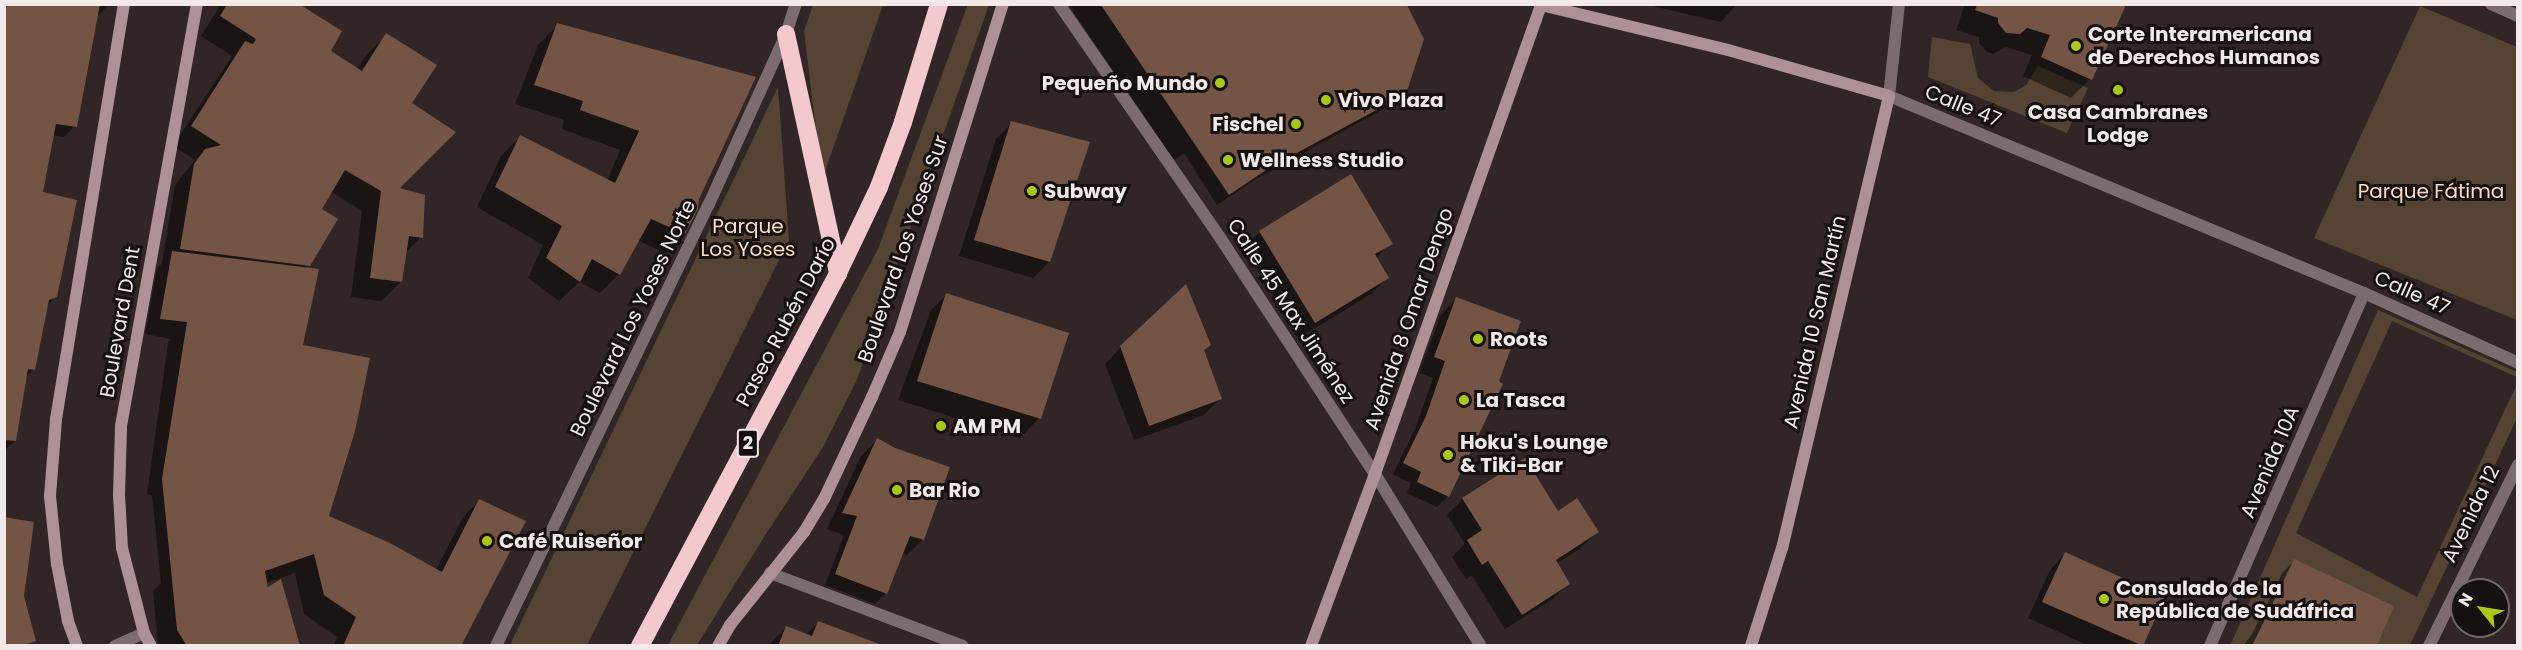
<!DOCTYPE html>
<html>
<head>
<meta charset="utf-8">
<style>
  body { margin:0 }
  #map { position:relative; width:2522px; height:650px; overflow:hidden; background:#312625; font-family:Poppins,sans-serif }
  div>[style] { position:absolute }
  .green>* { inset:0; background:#554434 }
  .shadow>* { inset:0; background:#0007 }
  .building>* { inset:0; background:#745445 }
  .street>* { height:12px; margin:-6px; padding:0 6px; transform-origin:6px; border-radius:6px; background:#7d6c6e }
  .secondary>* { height:12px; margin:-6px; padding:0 6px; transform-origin:6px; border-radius:6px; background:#ad9195 }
  .highway>* { height:18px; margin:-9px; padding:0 9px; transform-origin:9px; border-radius:9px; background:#f3c8ce }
  .dots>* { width:16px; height:16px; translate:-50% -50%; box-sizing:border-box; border:3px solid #161110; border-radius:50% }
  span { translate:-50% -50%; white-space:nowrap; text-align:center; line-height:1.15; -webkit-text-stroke:6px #161110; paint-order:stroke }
  .shield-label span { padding:2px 4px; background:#161110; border:2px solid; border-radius:4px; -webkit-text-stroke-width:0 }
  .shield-label { font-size:18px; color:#f1eae9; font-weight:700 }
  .poi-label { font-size:20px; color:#f1eae9; font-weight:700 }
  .left { translate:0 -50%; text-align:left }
  .right { translate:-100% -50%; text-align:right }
  .street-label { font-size:20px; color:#f1eae9 }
  .park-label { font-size:20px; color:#f9dcc2 }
  .frame { position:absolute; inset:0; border:6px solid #f1eae9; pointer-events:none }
  .north { position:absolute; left:2450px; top:578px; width:60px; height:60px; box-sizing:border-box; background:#161110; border:2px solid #6e6867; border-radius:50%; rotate:300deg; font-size:16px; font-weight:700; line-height:24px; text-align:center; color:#f1eae9 }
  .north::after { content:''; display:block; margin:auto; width:21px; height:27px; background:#aac718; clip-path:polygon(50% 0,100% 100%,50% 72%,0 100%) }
</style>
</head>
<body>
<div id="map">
  <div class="green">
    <div style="clip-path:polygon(968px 4px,989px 5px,856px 382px,823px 447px,764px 537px,697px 645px,668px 645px,878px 249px)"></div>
    <div style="clip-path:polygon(813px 5px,883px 5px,822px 180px,804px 31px)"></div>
    <div style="clip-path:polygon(2420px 6px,2517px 47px,2517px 320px,2314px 238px)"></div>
    <div style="clip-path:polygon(1932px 37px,1970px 44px,1978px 78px,1994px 91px,2014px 92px,2026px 85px,2038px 66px,2088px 88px,2067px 133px,1928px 77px)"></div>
    <div style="clip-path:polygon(778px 87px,789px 240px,587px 645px,510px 645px)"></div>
    <div style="clip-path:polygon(2378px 310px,2517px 372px,2517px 377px,2392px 321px,2296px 533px,2417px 597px,2517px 384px,2517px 418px,2410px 645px,2230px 646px)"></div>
  </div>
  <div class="shadow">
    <div style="clip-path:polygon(4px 4px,109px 4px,96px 18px,75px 126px,64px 137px,52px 135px,42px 191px,56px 296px,46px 306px,34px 369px,25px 378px,15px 441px,4px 451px)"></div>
    <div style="clip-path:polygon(221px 4px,297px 4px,329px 52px,357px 70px,367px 54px,387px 35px,410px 104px,397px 189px,421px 237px,405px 253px,401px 282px,381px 301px,351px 297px,362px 211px,331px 192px,320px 210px,309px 265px,305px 269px,302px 344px,327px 517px,436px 570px,463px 517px,479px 501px,459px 646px,334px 646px,337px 637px,304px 614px,295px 573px,266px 583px,298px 646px,158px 646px,153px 591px,161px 583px,152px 495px,147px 494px,168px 343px,171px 339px,145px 334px,157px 269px,162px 263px,175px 185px,195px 160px,173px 146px,232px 56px,201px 36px)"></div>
    <div style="clip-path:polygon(1068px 4px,1406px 4px,1422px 39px,1405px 93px,1393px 104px,1256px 179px,1217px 205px,1184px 153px,1174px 160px)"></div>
    <div style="clip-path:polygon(1644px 4px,1737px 4px,1721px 22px)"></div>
    <div style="clip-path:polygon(1965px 4px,2124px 4px,2090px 79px,2071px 98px,2023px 76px,2032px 55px,2006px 47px,1993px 54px,1987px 52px,1979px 43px,1979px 37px,1956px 30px)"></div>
    <div style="clip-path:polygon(558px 25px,697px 198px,684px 233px,665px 253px,637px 240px,619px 274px,600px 293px,579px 282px,559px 301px,528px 278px,543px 245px,477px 207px,501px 156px,520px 137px,607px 181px,620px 150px,562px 129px,564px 120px,515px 104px,538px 45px)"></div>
    <div style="clip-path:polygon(1012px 123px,1049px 262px,1033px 278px,959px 256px,996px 139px)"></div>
    <div style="clip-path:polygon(1260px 232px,1391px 243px,1376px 258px,1387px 278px,1371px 294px,1299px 338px,1244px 248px)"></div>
    <div style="clip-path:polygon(947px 294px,1039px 418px,1020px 438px,898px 400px,931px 310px)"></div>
    <div style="clip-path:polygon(1456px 299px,1448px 496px,1437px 507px,1407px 493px,1411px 483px,1393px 474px,1415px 429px,1433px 378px,1419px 373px,1441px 315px)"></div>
    <div style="clip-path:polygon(1210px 344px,1203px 351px,1220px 399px,1204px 415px,1134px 440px,1105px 364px,1121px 347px)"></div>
    <div style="clip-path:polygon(877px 440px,923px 539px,907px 555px,902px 553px,886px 593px,875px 604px,825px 585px,844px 535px,827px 529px,861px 456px)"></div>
    <div style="clip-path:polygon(1524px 460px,1558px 513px,1597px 532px,1581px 548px,1556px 564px,1568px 583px,1553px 599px,1505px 629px,1472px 576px,1466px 579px,1452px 557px,1465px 544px,1447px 515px,1463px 499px)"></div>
    <div style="clip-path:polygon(2065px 554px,2163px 598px,2142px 646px,2089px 646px,2028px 618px,2050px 570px)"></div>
    <div style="clip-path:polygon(2294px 561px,2376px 646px,2243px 646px,2252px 634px,2283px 572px)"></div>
    <div style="clip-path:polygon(818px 623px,878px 646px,768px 646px,786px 627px,806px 635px)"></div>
  </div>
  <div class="building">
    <div style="clip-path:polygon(4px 4px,100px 4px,77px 127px,56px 124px,43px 192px,77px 200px,57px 297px,49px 300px,35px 370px,28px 369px,16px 441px,4px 440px)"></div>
    <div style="clip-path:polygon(227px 4px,299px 4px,342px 31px,331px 51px,362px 71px,386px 33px,437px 65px,412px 103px,456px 132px,400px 188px,425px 195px,423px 238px,409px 236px,402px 282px,370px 278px,381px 191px,345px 170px,322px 209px,338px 219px,310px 266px,180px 249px,194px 164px,205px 149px,221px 145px,191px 126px,245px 41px,253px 44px,256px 39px,220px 16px)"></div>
    <div style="clip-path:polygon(1101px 5px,1407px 5px,1424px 39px,1406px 94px,1269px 168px,1229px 195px)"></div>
    <div style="clip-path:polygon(1977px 5px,2126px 5px,2092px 80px,2041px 57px,2050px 35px,2027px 28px,2020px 34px,2006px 33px,1998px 23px,1998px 18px,1975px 10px)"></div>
    <div style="clip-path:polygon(557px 23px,756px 77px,699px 199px,698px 209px,685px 234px,651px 219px,620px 275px,592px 259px,580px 282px,546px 258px,562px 226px,495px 187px,520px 135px,615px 183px,639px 131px,580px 110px,583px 101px,534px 85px)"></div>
    <div style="clip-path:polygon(1011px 121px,1090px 142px,1050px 262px,974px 240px)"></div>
    <div style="clip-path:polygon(1351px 174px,1393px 244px,1375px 254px,1389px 278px,1315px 323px,1259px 231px)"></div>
    <div style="clip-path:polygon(172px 251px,319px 269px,303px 345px,370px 358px,355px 431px,329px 516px,390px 543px,442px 572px,479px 499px,526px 521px,461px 646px,343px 646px,356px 617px,324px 595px,314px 554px,265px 571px,268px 587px,281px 579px,300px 646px,187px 646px,177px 630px,162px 479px,187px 322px,160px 319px)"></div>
    <div style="clip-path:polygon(1186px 284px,1211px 345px,1204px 350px,1222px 399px,1149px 426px,1120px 346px)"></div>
    <div style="clip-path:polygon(946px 293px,1069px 333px,1041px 419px,917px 381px)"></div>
    <div style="clip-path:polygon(1456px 297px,1521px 321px,1499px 381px,1503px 384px,1449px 497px,1417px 482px,1421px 472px,1403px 463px,1426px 416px,1445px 361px,1434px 357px)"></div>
    <div style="clip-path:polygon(877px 438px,895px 448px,950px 467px,924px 540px,910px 536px,887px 594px,835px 574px,857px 516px,842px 513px)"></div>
    <div style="clip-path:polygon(1525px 458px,1558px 511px,1577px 498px,1599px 532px,1556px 560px,1570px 584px,1522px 615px,1488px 561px,1482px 565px,1467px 540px,1482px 530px,1462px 498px)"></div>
    <div style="clip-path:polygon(4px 517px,34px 522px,24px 596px,36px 641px,20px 646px,4px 646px)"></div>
    <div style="clip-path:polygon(2065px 552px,2165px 597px,2143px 646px,2042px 602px)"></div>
    <div style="clip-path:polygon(2294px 559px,2394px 606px,2377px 646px,2252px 646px)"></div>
    <div style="clip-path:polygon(818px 621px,882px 645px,882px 646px,778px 646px,786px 626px,812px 636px)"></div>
  </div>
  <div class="street">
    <div style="left:1059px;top:4px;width:285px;rotate:55.4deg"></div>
    <div style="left:1221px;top:239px;width:281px;rotate:56.8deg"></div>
    <div style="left:1375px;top:474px;width:202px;rotate:58.4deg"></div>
    <div style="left:1899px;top:4px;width:93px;rotate:96.2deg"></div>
    <div style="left:1889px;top:96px;width:514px;rotate:22.53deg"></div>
    <div style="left:2364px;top:293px;width:169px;rotate:24.4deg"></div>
    <div style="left:2491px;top:4px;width:30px;rotate:24deg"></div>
    <div style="left:770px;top:573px;width:206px;rotate:20.7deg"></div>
    <div style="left:115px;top:646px;width:32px;rotate:-24deg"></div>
    <div style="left:496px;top:646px;width:491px;rotate:-64.3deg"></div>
    <div style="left:709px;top:204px;width:187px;rotate:-65.6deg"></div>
    <div style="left:786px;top:34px;width:32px;rotate:-72deg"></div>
    <div style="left:2210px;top:646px;width:385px;rotate:-66.4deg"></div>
    <div style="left:2429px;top:646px;width:202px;rotate:-63.8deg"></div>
  </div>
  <div class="secondary">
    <div style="left:1541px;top:5px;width:192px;rotate:13.5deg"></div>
    <div style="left:1728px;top:50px;width:167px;rotate:15.9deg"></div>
    <div style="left:1889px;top:96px;width:464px;rotate:103.3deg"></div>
    <div style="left:1782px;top:548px;width:103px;rotate:107.6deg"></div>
    <div style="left:77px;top:646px;width:27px;rotate:-110deg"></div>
    <div style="left:68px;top:621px;width:58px;rotate:-100.9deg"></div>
    <div style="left:57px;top:564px;width:68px;rotate:-95.9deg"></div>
    <div style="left:50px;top:496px;width:77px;rotate:-85.5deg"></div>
    <div style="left:56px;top:419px;width:421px;rotate:-80.7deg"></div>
    <div style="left:151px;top:646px;width:15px;rotate:-118deg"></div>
    <div style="left:144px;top:633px;width:88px;rotate:-104.5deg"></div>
    <div style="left:122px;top:548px;width:53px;rotate:-93.2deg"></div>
    <div style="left:119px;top:495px;width:69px;rotate:-88.3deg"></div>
    <div style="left:121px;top:426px;width:429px;rotate:-79.8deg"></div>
    <div style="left:718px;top:646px;width:24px;rotate:-60deg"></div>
    <div style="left:730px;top:625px;width:119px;rotate:-51.5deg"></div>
    <div style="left:804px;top:532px;width:39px;rotate:-59deg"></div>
    <div style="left:824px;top:499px;width:113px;rotate:-64.8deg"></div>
    <div style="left:872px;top:397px;width:71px;rotate:-66.7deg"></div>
    <div style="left:900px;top:332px;width:344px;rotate:-72.6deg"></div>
    <div style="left:1311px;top:646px;width:184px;rotate:-69.6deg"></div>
    <div style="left:1375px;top:474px;width:498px;rotate:-70.5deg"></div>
  </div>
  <div class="highway">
    <div style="left:786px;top:34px;width:245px;rotate:77.7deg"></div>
    <div style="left:640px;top:646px;width:422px;rotate:-62deg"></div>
    <div style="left:838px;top:273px;width:95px;rotate:-64.5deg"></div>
    <div style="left:879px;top:187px;width:69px;rotate:-69.7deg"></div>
    <div style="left:903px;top:122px;width:123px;rotate:-73deg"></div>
  </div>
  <div class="dots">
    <div style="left:2076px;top:46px;background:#aac718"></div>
    <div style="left:1220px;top:83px;background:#aac718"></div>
    <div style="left:2118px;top:90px;background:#aac718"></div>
    <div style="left:1326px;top:100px;background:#aac718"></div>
    <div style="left:1296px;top:124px;background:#aac718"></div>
    <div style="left:1228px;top:160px;background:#aac718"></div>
    <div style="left:1032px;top:191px;background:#aac718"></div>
    <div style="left:1478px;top:339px;background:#aac718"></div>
    <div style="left:1464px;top:400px;background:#aac718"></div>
    <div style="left:941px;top:426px;background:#aac718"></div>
    <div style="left:1448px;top:455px;background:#aac718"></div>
    <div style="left:897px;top:490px;background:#aac718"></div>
    <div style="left:487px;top:541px;background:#aac718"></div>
    <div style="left:2104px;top:599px;background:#aac718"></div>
  </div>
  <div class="shield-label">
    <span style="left:748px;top:443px">2</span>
  </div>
  <div class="poi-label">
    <span class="left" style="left:2088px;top:46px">Corte Interamericana<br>de Derechos Humanos</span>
    <span class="right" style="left:1208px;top:83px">Pequeño Mundo</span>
    <span class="left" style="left:1338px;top:100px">Vivo Plaza</span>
    <span style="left:2118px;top:124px">Casa Cambranes<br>Lodge</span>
    <span class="right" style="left:1284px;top:124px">Fischel</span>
    <span class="left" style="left:1240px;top:160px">Wellness Studio</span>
    <span class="left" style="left:1044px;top:191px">Subway</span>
    <span class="left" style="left:1490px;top:339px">Roots</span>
    <span class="left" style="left:1476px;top:400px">La Tasca</span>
    <span class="left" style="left:953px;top:426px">AM PM</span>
    <span class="left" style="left:1460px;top:454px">Hoku's Lounge<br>&amp; Tiki-Bar</span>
    <span class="left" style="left:909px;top:490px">Bar Rio</span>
    <span class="left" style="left:499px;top:541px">Café Ruiseñor</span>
    <span class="left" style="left:2116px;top:600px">Consulado de la<br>República de Sudáfrica</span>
  </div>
  <div class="street-label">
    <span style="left:1963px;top:106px;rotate:22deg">Calle 47</span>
    <span style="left:903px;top:249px;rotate:-71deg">Boulevard Los Yoses Sur</span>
    <span style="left:2412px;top:293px;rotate:24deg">Calle 47</span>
    <span style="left:1291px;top:311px;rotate:57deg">Calle 45 Max Jiménez</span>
    <span style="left:633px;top:318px;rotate:-64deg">Boulevard Los Yoses Norte</span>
    <span style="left:1409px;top:319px;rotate:-71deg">Avenida 8 Omar Dengo</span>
    <span style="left:120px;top:322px;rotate:-80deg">Boulevard Dent</span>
    <span style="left:786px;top:322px;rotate:-62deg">Paseo Rubén Darío</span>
    <span style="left:1815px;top:322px;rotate:-77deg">Avenida 10 San Martín</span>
    <span style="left:2270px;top:462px;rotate:-67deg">Avenida 10A</span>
    <span style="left:2471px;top:514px;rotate:-64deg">Avenida 12</span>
  </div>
  <div class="park-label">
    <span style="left:2431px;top:191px">Parque Fátima</span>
    <span style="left:748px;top:238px">Parque<br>Los Yoses</span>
  </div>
  <div class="frame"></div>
  <div class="north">N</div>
</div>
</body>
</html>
